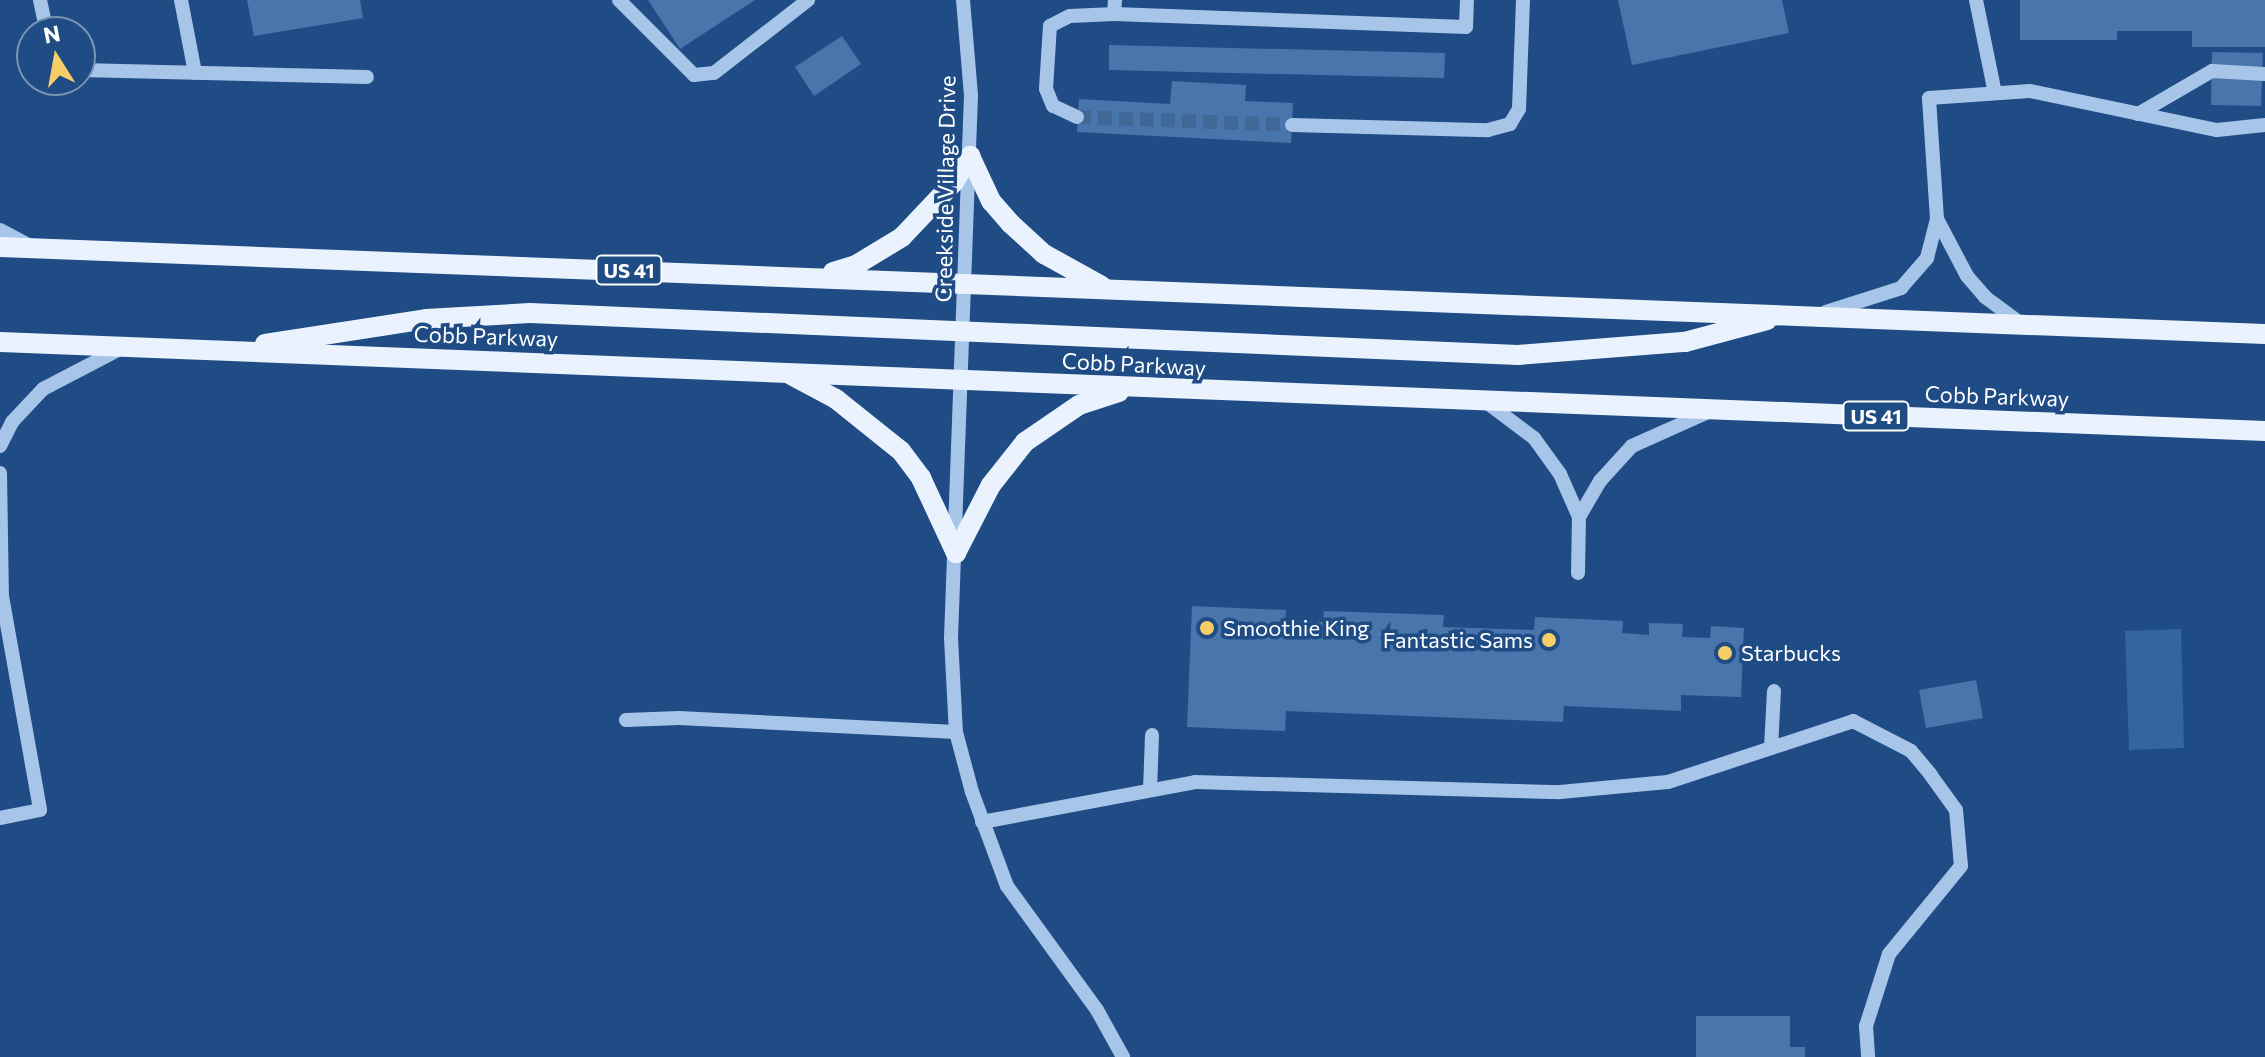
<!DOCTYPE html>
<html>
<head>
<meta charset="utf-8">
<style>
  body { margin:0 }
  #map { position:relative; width:2265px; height:1057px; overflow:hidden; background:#1f4c84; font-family:Commissioner,sans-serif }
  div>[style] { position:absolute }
  .green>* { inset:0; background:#3365a1 }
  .building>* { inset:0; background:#4875ac }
  .minor-tunnel>* { height:14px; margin-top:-7px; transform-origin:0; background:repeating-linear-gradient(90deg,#416796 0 14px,transparent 0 21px) }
  .minor>* { height:14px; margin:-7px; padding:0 7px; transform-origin:7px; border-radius:7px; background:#a7c5e9 }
  .major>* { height:20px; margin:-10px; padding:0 10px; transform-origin:10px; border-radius:10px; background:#eaf2fe }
  .dots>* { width:22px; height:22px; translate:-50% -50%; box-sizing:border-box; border:4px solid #1f4c84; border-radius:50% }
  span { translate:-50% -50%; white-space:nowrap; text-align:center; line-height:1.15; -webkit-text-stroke:7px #1f4c84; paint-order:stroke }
  .shield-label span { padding:2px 6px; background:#1f4c84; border:2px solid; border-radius:6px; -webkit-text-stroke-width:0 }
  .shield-label { font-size:20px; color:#fff; font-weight:700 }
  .street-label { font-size:22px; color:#fff }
  .poi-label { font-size:22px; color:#fff }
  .left { translate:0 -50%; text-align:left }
  .right { translate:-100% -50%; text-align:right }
  .north { position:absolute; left:16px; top:16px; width:80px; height:80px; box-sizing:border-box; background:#1f4c84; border:2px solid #7994b5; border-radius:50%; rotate:349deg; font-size:22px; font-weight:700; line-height:32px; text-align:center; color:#fff }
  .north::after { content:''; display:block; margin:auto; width:28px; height:36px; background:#f7cd67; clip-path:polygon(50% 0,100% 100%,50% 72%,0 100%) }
</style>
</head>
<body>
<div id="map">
  <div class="green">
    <div style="clip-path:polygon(2181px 629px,2184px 748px,2129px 750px,2125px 631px)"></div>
  </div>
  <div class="building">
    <div style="clip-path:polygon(247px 0,360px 0,363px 18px,254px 36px)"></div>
    <div style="clip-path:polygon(648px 0,755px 0,680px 49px)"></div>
    <div style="clip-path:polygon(1618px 0,1782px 0,1789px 33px,1632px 65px)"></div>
    <div style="clip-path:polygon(2020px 0,2265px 0,2265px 47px,2192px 47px,2192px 31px,2117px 31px,2117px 40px,2020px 40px)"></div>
    <div style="clip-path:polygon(842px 36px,861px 64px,814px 96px,795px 67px)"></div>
    <div style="clip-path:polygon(1109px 45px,1445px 53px,1444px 78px,1109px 70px)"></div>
    <div style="clip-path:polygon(2212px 52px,2263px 53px,2261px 106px,2211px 105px)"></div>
    <div style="clip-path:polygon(1172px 81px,1246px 85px,1245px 101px,1293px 103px,1291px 143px,1077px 132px,1079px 99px,1170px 104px)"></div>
    <div style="clip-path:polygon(1192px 606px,1286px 610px,1285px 621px,1323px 622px,1324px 611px,1444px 615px,1443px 627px,1534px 630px,1535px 617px,1623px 621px,1622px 633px,1649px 635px,1649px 623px,1683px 624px,1682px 637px,1710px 638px,1711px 626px,1744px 628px,1741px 697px,1681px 695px,1681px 711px,1564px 706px,1563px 722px,1286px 711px,1285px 731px,1187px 727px)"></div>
    <div style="clip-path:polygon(1976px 680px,1983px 718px,1926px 728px,1919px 690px)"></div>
    <div style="clip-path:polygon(1696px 1016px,1790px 1016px,1790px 1047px,1805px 1047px,1805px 1057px,1696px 1057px)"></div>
  </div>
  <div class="minor-tunnel">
    <div style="left:1077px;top:117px;width:215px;rotate:2.1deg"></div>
  </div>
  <div class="minor">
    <div style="left:40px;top:0;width:33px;rotate:78deg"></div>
    <div style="left:181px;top:0;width:74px;rotate:79.1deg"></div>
    <div style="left:619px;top:0;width:106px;rotate:45deg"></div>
    <div style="left:694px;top:75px;width:20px;rotate:-6deg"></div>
    <div style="left:714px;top:73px;width:119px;rotate:-37.8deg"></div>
    <div style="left:963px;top:0;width:95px;rotate:85.2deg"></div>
    <div style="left:971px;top:95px;width:543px;rotate:92.11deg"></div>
    <div style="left:951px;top:638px;width:94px;rotate:87deg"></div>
    <div style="left:956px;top:732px;width:62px;rotate:75.1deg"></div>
    <div style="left:972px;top:792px;width:100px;rotate:69.6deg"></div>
    <div style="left:1007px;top:886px;width:153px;rotate:54deg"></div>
    <div style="left:1097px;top:1010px;width:54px;rotate:61deg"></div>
    <div style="left:1976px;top:0;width:95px;rotate:78.5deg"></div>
    <div style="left:1114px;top:14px;width:352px;rotate:2.1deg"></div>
    <div style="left:1466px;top:27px;width:27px;rotate:-88deg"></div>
    <div style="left:80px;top:70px;width:287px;rotate:1.4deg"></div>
    <div style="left:2138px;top:114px;width:86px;rotate:-30.2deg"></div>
    <div style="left:2212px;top:71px;width:53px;rotate:3.2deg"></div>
    <div style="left:1077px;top:117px;width:26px;rotate:-155deg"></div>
    <div style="left:1053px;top:106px;width:18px;rotate:-112deg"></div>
    <div style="left:1046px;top:89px;width:63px;rotate:-86.4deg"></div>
    <div style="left:1050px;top:26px;width:22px;rotate:-27deg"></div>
    <div style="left:1070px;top:16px;width:44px;rotate:-2.6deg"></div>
    <div style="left:1114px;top:14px;width:14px;rotate:-86deg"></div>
    <div style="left:1292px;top:125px;width:196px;rotate:1.5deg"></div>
    <div style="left:1488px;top:130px;width:23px;rotate:-15deg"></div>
    <div style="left:1510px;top:124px;width:17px;rotate:-59deg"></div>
    <div style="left:1519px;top:109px;width:109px;rotate:-87.9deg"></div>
    <div style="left:1937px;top:219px;width:121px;rotate:-93.8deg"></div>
    <div style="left:1929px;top:98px;width:101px;rotate:-4deg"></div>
    <div style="left:2030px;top:91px;width:191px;rotate:11.8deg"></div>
    <div style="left:2217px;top:130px;width:48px;rotate:-5.9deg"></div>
    <div style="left:0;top:230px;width:32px;rotate:28deg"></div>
    <div style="left:1826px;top:312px;width:79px;rotate:-17.7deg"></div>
    <div style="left:1901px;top:288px;width:40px;rotate:-49deg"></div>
    <div style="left:1927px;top:258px;width:40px;rotate:-75.6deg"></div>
    <div style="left:1937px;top:219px;width:64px;rotate:62.2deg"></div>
    <div style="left:1967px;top:276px;width:28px;rotate:49deg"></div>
    <div style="left:1985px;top:297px;width:44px;rotate:36.6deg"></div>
    <div style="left:1486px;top:402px;width:60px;rotate:36.9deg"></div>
    <div style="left:1534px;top:438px;width:44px;rotate:54.2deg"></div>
    <div style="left:1560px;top:474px;width:47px;rotate:66.2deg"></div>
    <div style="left:1579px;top:517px;width:42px;rotate:-59.7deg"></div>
    <div style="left:1600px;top:481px;width:47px;rotate:-47.6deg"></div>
    <div style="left:1632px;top:446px;width:83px;rotate:-24.1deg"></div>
    <div style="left:0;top:446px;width:27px;rotate:-63deg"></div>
    <div style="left:12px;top:422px;width:45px;rotate:-46.8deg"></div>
    <div style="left:43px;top:389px;width:87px;rotate:-27.5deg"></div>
    <div style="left:0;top:473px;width:123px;rotate:89.1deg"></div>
    <div style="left:2px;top:596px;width:217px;rotate:79.9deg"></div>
    <div style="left:40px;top:810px;width:41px;rotate:168.7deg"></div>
    <div style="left:1578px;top:573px;width:56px;rotate:-89deg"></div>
    <div style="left:626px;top:720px;width:53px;rotate:-2.2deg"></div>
    <div style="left:679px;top:718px;width:277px;rotate:2.9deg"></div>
    <div style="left:1771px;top:748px;width:57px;rotate:-87deg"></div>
    <div style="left:1150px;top:790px;width:55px;rotate:-87.9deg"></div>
    <div style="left:982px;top:822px;width:217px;rotate:-10.6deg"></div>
    <div style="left:1195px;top:782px;width:365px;rotate:1.6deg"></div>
    <div style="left:1560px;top:792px;width:108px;rotate:-5.3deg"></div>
    <div style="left:1668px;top:782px;width:195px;rotate:-18.2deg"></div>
    <div style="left:1853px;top:721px;width:65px;rotate:27.3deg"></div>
    <div style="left:1911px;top:751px;width:30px;rotate:50deg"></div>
    <div style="left:1930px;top:774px;width:44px;rotate:54.2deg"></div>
    <div style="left:1956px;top:810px;width:56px;rotate:84.9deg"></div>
    <div style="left:1961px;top:866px;width:114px;rotate:129.3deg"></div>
    <div style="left:1889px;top:954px;width:76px;rotate:107.7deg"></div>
    <div style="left:1866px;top:1026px;width:31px;rotate:86deg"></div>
  </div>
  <div class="major">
    <div style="left:970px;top:156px;width:50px;rotate:65deg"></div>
    <div style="left:991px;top:201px;width:29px;rotate:49deg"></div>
    <div style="left:1010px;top:223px;width:46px;rotate:42.4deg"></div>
    <div style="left:1044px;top:254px;width:66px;rotate:28.9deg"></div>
    <div style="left:0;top:247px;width:2267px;rotate:2.2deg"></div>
    <div style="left:833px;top:272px;width:24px;rotate:-17deg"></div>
    <div style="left:856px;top:265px;width:54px;rotate:-31.3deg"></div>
    <div style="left:902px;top:237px;width:76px;rotate:-46.6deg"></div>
    <div style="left:954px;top:182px;width:31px;rotate:-58deg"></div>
    <div style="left:0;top:342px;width:2267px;rotate:2.25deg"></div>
    <div style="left:265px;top:344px;width:163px;rotate:-8.8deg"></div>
    <div style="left:426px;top:319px;width:104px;rotate:-3.3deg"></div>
    <div style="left:530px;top:313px;width:989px;rotate:2.43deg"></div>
    <div style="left:1518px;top:355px;width:168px;rotate:-4.5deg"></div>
    <div style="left:1685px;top:342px;width:85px;rotate:-15deg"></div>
    <div style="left:791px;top:375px;width:51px;rotate:28.1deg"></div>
    <div style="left:836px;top:399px;width:83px;rotate:38.7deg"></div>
    <div style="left:901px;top:451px;width:34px;rotate:53deg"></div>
    <div style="left:921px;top:478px;width:83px;rotate:65deg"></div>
    <div style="left:956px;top:553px;width:76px;rotate:-62.8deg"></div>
    <div style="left:991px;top:485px;width:55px;rotate:-51.7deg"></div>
    <div style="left:1025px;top:442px;width:65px;rotate:-34.4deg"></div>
    <div style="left:1079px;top:405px;width:42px;rotate:-18deg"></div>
  </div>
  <div class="dots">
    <div style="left:1207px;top:628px;background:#f7cd67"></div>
    <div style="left:1549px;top:640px;background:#f7cd67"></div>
    <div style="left:1725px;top:653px;background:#f7cd67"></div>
  </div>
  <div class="shield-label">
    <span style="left:629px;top:270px">US 41</span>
    <span style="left:1876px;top:416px">US 41</span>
  </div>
  <div class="street-label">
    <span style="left:945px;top:189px;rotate:-89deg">Creekside Village Drive</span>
    <span style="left:486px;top:336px;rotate:2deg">Cobb Parkway</span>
    <span style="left:1134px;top:364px;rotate:3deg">Cobb Parkway</span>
    <span style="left:1997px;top:396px;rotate:2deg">Cobb Parkway</span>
  </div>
  <div class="poi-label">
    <span class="left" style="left:1223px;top:628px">Smoothie King</span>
    <span class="right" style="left:1533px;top:640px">Fantastic Sams</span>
    <span class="left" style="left:1741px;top:653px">Starbucks</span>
  </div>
  <div class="north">N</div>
</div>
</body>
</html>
